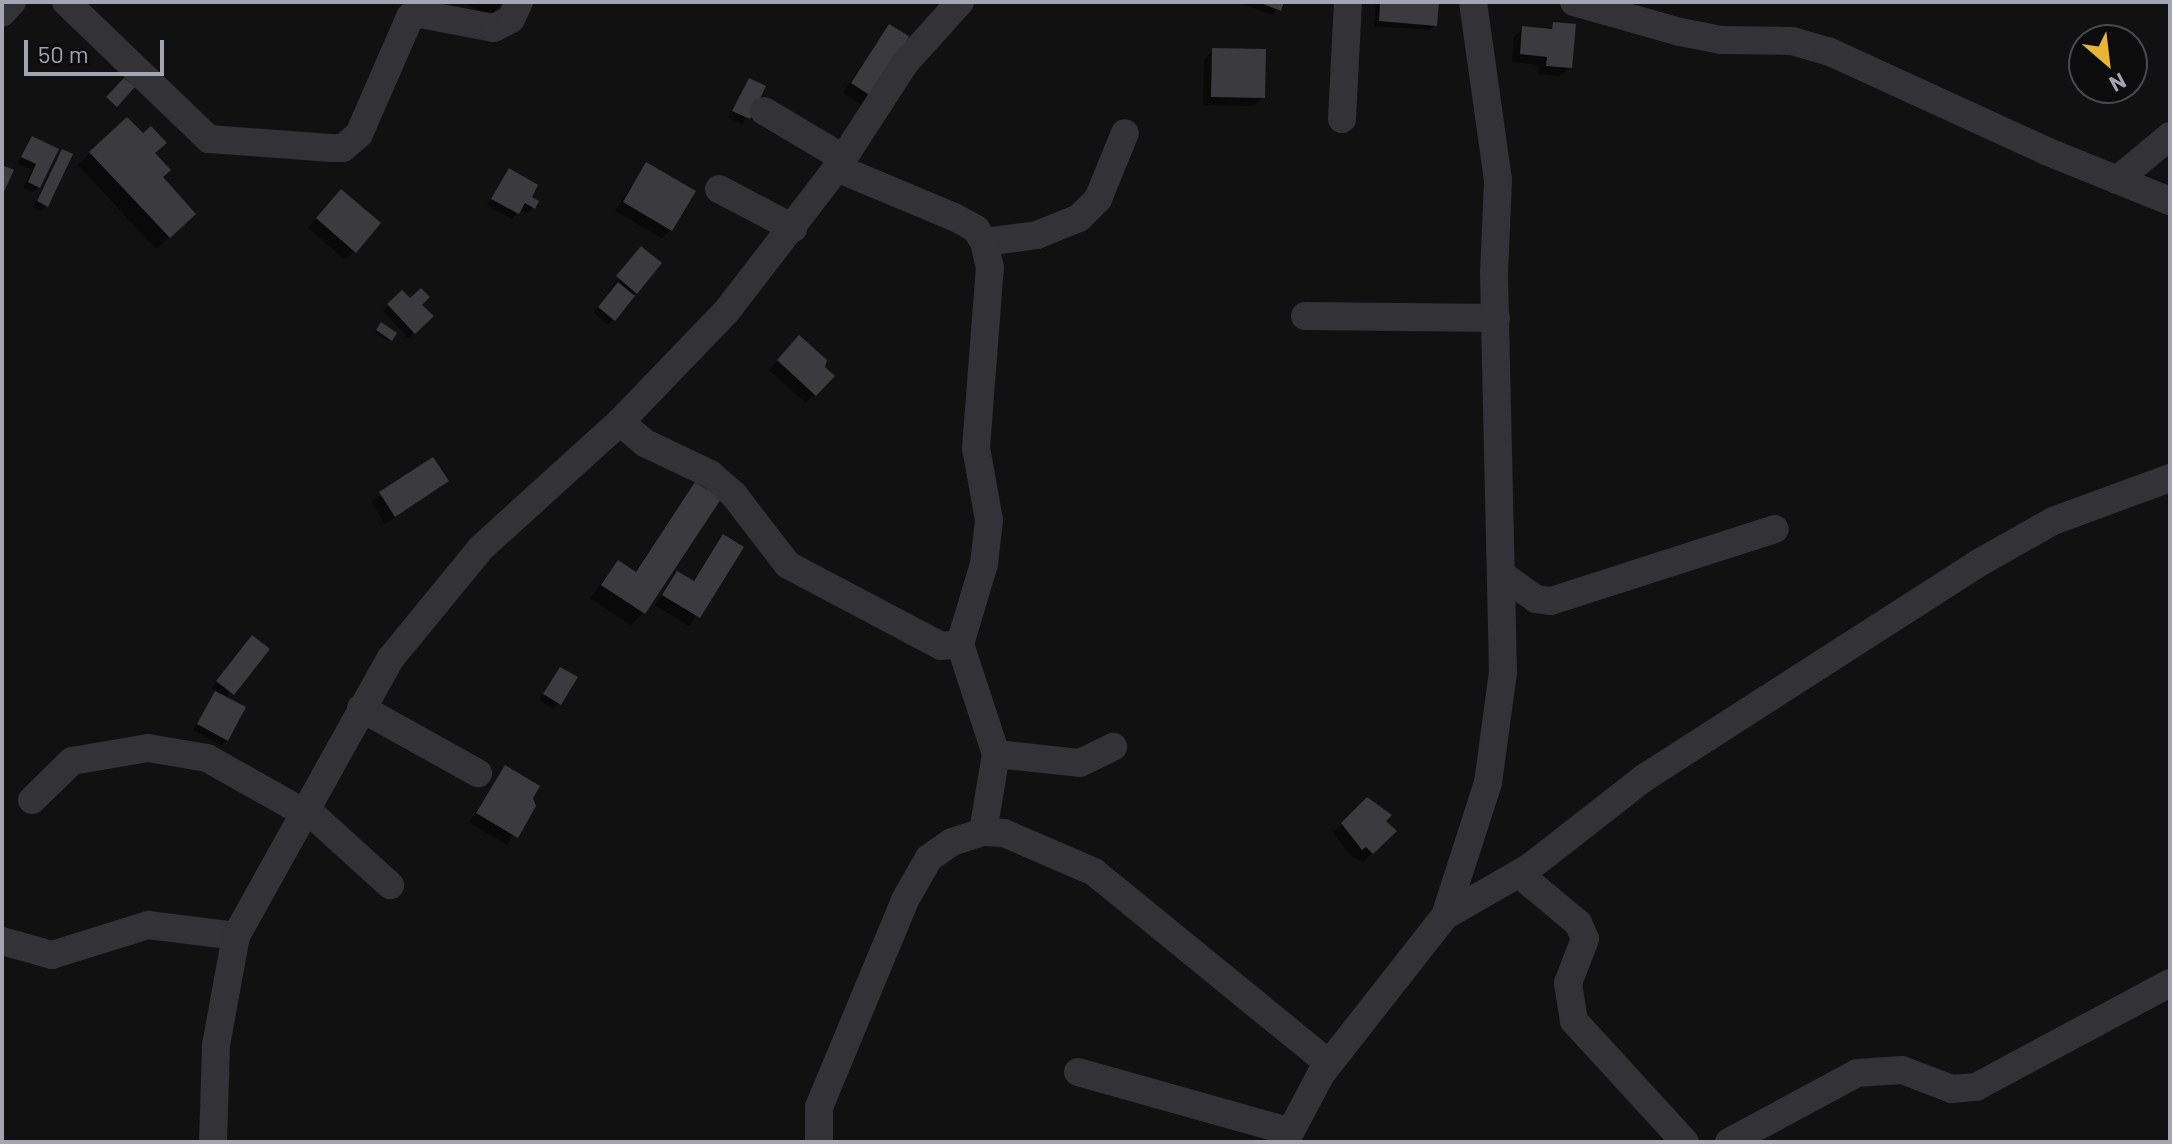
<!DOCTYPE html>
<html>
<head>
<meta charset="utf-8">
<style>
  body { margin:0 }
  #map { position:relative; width:2172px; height:1144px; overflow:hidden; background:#111112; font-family:Barlow,sans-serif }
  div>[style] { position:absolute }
  .shadow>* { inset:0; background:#0007 }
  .building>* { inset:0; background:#3b3b3f }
  .minor>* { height:28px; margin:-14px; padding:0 14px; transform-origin:14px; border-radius:14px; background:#323237 }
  span { translate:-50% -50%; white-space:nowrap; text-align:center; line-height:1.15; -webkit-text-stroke:7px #0c0c0d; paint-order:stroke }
  .frame { position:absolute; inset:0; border:4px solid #a3a6b2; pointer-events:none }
  .north { position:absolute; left:2068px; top:24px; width:80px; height:80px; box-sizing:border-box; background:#0c0c0d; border:2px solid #484a4f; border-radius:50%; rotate:152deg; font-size:22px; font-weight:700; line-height:32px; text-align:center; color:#a3a6b2 }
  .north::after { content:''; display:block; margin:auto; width:28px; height:36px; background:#e8b632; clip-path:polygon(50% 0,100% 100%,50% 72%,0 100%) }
  .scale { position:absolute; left:24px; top:40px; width:140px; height:36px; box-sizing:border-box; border:4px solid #a3a6b2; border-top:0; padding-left:10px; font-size:24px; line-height:28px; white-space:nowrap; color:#a3a6b2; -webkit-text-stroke:6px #0c0c0d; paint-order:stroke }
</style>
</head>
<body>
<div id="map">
  <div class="shadow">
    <div style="clip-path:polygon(462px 2px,502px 2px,491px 16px)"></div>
    <div style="clip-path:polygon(1238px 2px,1282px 2px,1273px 15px)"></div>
    <div style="clip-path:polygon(1376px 2px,1437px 2px,1435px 25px,1429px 30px,1374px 26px)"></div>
    <div style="clip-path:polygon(889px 26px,866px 108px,843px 93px)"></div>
    <div style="clip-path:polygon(1574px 27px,1570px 67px,1561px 76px,1538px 74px,1539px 65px,1512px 62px,1514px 37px,1523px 28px)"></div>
    <div style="clip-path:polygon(1213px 50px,1263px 97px,1254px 106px,1203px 105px,1204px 59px)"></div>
    <div style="clip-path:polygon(749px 80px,763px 87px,742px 124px,728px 117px)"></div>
    <div style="clip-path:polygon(32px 139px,43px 182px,33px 192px,23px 188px,32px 170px,17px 163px)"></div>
    <div style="clip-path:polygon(63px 152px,46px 205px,41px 211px,33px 207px)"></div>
    <div style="clip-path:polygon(90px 153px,153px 153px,182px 226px,156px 249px,78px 165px)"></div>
    <div style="clip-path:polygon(646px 165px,671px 230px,662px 238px,615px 211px)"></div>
    <div style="clip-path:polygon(509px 171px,533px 207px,528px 213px,519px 209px,512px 219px,487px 205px)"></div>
    <div style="clip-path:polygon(333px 200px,354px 251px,345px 260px,308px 228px)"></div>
    <div style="clip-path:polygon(635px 254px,635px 292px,608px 325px,594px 313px)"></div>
    <div style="clip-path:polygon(402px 292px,431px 316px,408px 338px,383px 311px)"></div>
    <div style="clip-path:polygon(381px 324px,394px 333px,388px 341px,375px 333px)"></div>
    <div style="clip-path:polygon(799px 338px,832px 376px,806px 403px,769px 370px)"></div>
    <div style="clip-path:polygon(433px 460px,446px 481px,385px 524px,371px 502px)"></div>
    <div style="clip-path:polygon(695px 485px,643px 613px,631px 625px,590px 598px,618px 562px,634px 573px)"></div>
    <div style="clip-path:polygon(723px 536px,741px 547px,689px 626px,655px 605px,677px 574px,692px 582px)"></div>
    <div style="clip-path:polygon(247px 643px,227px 699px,227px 740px,221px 745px,193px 730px,217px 691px,212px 688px)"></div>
    <div style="clip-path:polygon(555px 675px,559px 703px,553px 709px,539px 700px)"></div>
    <div style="clip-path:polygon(505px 768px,531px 798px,507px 845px,469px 822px)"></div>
    <div style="clip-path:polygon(1367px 800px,1394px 831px,1363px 862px,1352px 857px,1333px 833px)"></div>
  </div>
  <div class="building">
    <div style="clip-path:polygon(1258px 2px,1284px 2px,1281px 11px)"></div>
    <div style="clip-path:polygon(1380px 2px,1439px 2px,1437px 26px,1379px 21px)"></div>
    <div style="clip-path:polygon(1553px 22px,1576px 24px,1572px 68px,1546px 66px,1547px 57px,1520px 54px,1522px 26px,1552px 29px)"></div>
    <div style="clip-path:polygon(889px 24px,909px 36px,877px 100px,851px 83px)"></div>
    <div style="clip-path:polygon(1212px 48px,1266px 49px,1265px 98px,1211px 97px)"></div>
    <div style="clip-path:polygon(124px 78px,135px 87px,117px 107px,106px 97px)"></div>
    <div style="clip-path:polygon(749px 78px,766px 86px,750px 119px,732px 111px)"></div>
    <div style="clip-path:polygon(127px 117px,143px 133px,151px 126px,167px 143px,155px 153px,171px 170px,163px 177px,196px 214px,170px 238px,89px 152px)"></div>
    <div style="clip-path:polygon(32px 136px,59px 149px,40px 188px,28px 182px,36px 164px,21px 157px)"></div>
    <div style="clip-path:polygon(62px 149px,73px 154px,48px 207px,37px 201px)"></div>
    <div style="clip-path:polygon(646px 162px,696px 191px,672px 231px,623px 202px)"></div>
    <div style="clip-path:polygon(2px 165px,14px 170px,2px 196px)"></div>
    <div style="clip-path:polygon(509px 168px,538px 185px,532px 197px,539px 201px,535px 209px,525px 203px,519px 214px,491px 199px)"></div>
    <div style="clip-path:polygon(341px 189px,381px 223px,356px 253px,316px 218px)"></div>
    <div style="clip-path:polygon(641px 246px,662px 263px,637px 294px,616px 276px)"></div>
    <div style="clip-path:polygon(618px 282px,635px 296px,615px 321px,598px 307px)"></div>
    <div style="clip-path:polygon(421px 288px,430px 297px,422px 305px,434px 316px,415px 334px,387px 304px,402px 290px,410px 298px)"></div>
    <div style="clip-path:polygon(381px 322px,397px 333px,392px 341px,376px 330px)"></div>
    <div style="clip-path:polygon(799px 335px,827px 360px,825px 367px,835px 376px,816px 396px,777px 360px)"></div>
    <div style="clip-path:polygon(433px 457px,449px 481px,395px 517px,379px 492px)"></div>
    <div style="clip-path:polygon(695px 482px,721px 499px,645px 614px,601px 585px,618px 560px,636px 572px)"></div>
    <div style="clip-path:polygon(723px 534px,744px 547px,700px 618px,662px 595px,677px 571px,694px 581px)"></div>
    <div style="clip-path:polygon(252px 635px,270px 649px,234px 695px,216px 681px)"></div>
    <div style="clip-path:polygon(560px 667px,578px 677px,561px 705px,543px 694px)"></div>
    <div style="clip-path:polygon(215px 691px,246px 707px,228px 741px,197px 724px)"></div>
    <div style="clip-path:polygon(505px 765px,540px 786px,533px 798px,536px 806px,518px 838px,476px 813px)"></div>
    <div style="clip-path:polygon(1367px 797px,1392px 815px,1386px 821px,1397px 831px,1373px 854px,1366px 847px,1362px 850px,1341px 823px)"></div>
  </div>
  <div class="minor">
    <div style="left:66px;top:2px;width:198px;rotate:43.8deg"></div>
    <div style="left:209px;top:139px;width:122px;rotate:4.2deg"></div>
    <div style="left:331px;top:148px;width:12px"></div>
    <div style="left:343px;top:148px;width:21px;rotate:-41deg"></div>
    <div style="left:359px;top:134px;width:128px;rotate:-66.4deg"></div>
    <div style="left:410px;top:17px;width:10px;rotate:-17deg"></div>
    <div style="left:420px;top:14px;width:75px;rotate:10.7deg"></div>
    <div style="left:494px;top:28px;width:19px;rotate:-28deg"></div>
    <div style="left:511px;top:19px;width:19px;rotate:-65deg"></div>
    <div style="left:1574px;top:2px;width:110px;rotate:15.8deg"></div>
    <div style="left:1680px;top:32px;width:42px;rotate:11deg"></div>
    <div style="left:1721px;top:40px;width:71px;rotate:0.8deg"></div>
    <div style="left:1792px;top:41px;width:37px;rotate:16deg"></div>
    <div style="left:1828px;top:51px;width:240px;rotate:24.6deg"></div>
    <div style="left:2046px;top:151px;width:134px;rotate:22deg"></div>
    <div style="left:2px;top:13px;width:15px;rotate:-48deg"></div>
    <div style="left:764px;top:111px;width:92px;rotate:30.7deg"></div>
    <div style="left:1342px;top:119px;width:117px;rotate:-87.1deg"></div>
    <div style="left:2117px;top:180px;width:69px;rotate:-39.7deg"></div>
    <div style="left:719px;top:189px;width:84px;rotate:27.8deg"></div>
    <div style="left:984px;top:242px;width:53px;rotate:-7.5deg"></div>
    <div style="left:1037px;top:235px;width:45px;rotate:-22deg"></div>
    <div style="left:1079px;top:218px;width:27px;rotate:-45deg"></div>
    <div style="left:1098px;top:199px;width:71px;rotate:-67.8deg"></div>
    <div style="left:1305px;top:316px;width:191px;rotate:0.6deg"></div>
    <div style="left:620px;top:422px;width:33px;rotate:40deg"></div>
    <div style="left:645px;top:443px;width:72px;rotate:25.5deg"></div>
    <div style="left:710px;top:474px;width:32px;rotate:41deg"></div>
    <div style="left:734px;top:495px;width:88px;rotate:52.4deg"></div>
    <div style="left:788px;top:565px;width:173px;rotate:27.9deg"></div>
    <div style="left:941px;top:646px;width:19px;rotate:-6deg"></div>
    <div style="left:960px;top:644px;width:84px;rotate:-73.3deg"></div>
    <div style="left:984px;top:564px;width:44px;rotate:-83.5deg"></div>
    <div style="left:989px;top:520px;width:73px;rotate:-100.2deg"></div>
    <div style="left:976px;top:448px;width:181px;rotate:-85.6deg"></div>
    <div style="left:990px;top:268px;width:27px;rotate:-103deg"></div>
    <div style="left:984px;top:242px;width:15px;rotate:-122deg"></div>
    <div style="left:976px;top:229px;width:25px;rotate:-151deg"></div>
    <div style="left:954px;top:217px;width:127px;rotate:-157.3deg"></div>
    <div style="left:1502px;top:575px;width:42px;rotate:35.2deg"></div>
    <div style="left:1536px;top:599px;width:15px;rotate:8deg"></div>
    <div style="left:1551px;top:601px;width:235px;rotate:-17.8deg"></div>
    <div style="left:960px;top:644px;width:116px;rotate:71.9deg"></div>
    <div style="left:996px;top:754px;width:79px;rotate:99.5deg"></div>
    <div style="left:361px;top:708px;width:134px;rotate:29.1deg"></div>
    <div style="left:996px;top:754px;width:84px;rotate:6.1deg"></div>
    <div style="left:1080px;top:763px;width:37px;rotate:-26deg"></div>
    <div style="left:32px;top:800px;width:56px;rotate:-44.3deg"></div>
    <div style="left:72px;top:761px;width:77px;rotate:-9.7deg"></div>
    <div style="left:148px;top:748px;width:60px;rotate:9.6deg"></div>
    <div style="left:207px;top:758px;width:110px;rotate:29.4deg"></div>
    <div style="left:305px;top:808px;width:115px;rotate:42.2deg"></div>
    <div style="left:1519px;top:874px;width:77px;rotate:39.7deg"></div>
    <div style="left:1578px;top:923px;width:17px;rotate:66deg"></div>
    <div style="left:1585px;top:939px;width:47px;rotate:111.1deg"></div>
    <div style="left:1568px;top:983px;width:38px;rotate:81deg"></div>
    <div style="left:1574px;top:1021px;width:164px;rotate:47.5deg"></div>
    <div style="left:1445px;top:916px;width:98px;rotate:-30deg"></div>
    <div style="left:1530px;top:867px;width:145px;rotate:-38deg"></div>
    <div style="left:1644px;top:778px;width:396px;rotate:-32.7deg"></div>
    <div style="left:1977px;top:564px;width:87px;rotate:-29.5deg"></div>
    <div style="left:2053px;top:521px;width:125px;rotate:-20.2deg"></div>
    <div style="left:2px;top:941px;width:52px;rotate:15.6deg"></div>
    <div style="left:52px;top:955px;width:101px;rotate:-17.4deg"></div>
    <div style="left:148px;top:925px;width:89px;rotate:7.1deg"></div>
    <div style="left:1078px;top:1072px;width:218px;rotate:15.7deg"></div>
    <div style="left:213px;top:1142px;width:97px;rotate:-88.2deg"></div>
    <div style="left:216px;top:1045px;width:111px;rotate:-79.6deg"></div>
    <div style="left:236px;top:936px;width:318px;rotate:-60.9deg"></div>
    <div style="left:391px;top:658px;width:142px;rotate:-50.7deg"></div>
    <div style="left:481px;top:548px;width:188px;rotate:-42.2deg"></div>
    <div style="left:620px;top:422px;width:153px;rotate:-46.1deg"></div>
    <div style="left:726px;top:312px;width:182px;rotate:-52.4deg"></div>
    <div style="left:837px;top:168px;width:125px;rotate:-57.1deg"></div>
    <div style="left:905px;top:63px;width:82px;rotate:-48deg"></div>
    <div style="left:819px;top:1142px;width:35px;rotate:-90deg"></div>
    <div style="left:819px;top:1107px;width:224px;rotate:-67.4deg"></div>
    <div style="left:905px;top:900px;width:48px;rotate:-60.3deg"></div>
    <div style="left:929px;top:858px;width:28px;rotate:-35deg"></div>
    <div style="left:952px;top:842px;width:33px;rotate:-18deg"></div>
    <div style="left:983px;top:832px;width:21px;rotate:3deg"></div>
    <div style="left:1004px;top:833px;width:98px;rotate:23.4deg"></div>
    <div style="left:1094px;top:872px;width:303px;rotate:39.2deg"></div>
    <div style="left:1285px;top:1142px;width:77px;rotate:-62.1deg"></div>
    <div style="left:1321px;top:1074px;width:201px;rotate:-51.9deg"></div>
    <div style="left:1445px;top:916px;width:140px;rotate:-72.1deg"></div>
    <div style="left:1488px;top:783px;width:112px;rotate:-82.3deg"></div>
    <div style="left:1503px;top:672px;width:399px;rotate:-91.3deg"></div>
    <div style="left:1494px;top:273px;width:93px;rotate:-87.5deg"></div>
    <div style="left:1498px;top:180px;width:180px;rotate:-98deg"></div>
    <div style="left:1729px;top:1142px;width:145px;rotate:-28.3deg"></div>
    <div style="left:1857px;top:1073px;width:45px;rotate:-3.8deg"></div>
    <div style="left:1902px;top:1070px;width:53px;rotate:20.8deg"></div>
    <div style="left:1952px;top:1089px;width:24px;rotate:-5deg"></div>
    <div style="left:1976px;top:1087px;width:220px;rotate:-28.2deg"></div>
  </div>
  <div class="frame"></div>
  <div class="north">N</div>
  <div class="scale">50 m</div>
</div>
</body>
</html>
